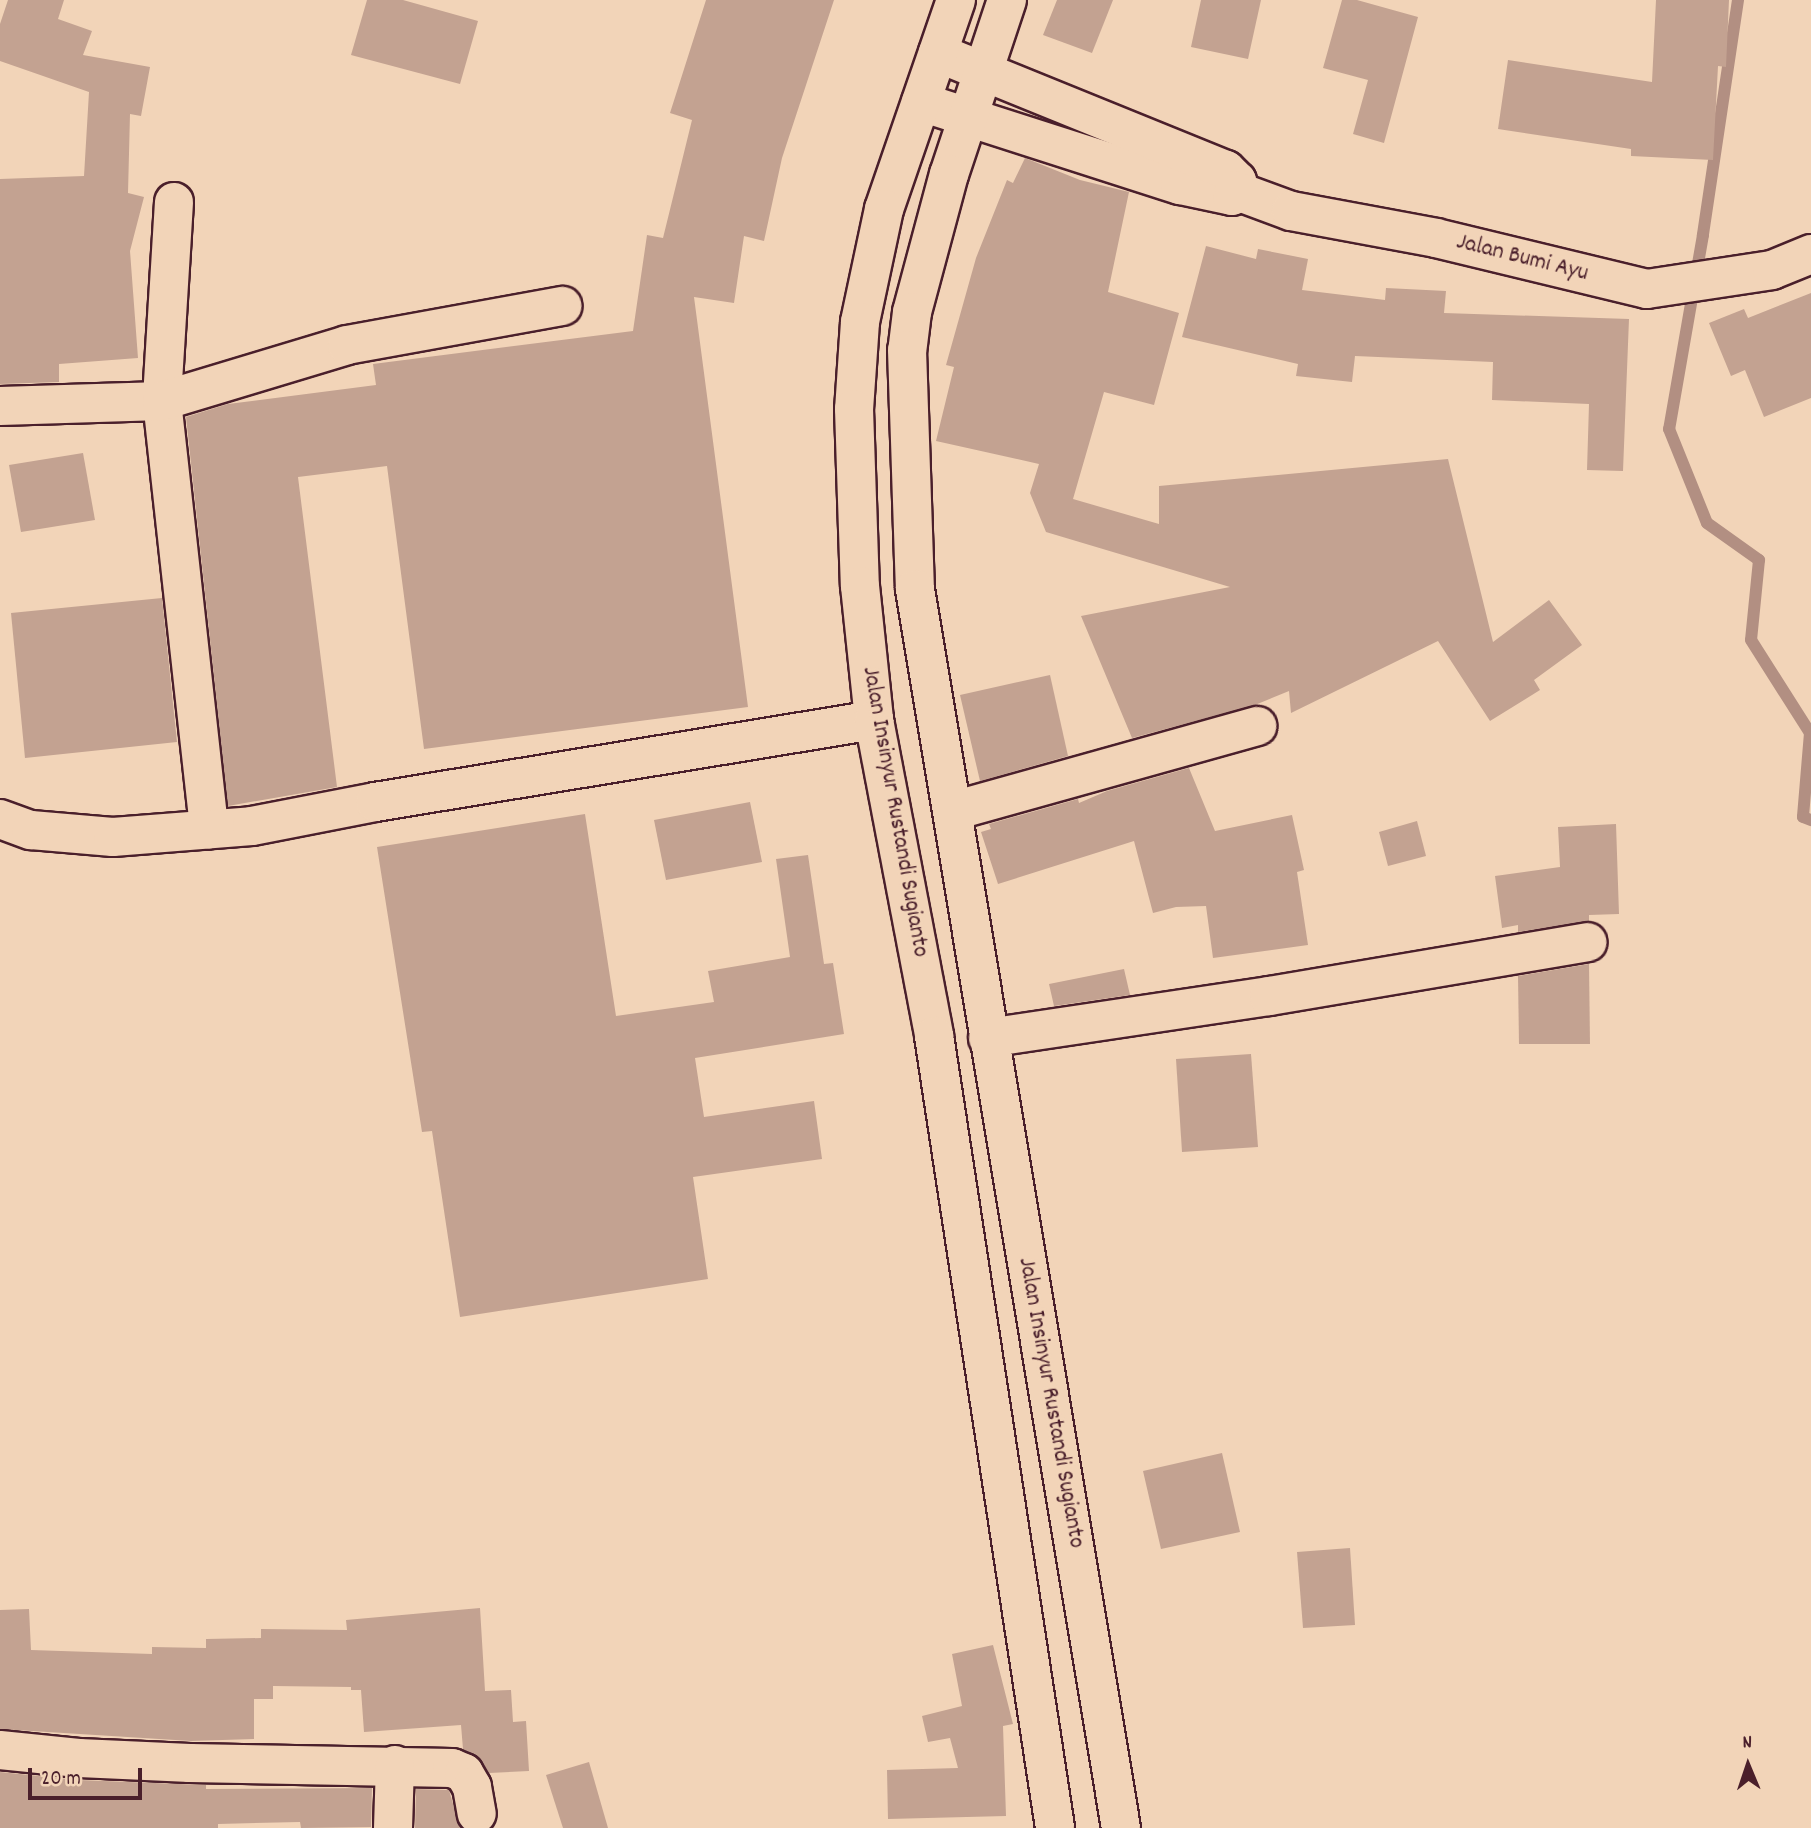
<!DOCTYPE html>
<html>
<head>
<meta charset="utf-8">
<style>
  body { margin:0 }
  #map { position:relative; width:1811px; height:1828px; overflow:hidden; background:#f2d4b8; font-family:Dekko,sans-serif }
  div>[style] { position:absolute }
  .stream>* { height:12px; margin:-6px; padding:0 6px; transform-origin:6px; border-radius:6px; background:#b28f82 }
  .building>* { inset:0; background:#c3a291 }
  .roads { filter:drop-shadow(2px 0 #4a1f2b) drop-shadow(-2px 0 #4a1f2b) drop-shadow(0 2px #4a1f2b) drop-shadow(0 -2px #4a1f2b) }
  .minor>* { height:38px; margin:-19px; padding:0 19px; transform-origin:19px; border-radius:19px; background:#f2d4b8 }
  .highway>* { height:38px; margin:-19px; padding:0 19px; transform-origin:19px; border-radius:19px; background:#f2d4b8 }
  span { translate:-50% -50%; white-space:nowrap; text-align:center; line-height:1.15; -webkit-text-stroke:6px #f2d4b8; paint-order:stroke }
  .street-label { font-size:24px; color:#4a1f2b }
  .north { position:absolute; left:1713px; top:1730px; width:70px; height:70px; -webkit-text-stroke:5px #f2d4b8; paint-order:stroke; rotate:358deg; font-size:19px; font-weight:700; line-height:28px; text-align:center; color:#4a1f2b }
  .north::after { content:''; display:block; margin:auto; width:24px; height:32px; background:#4a1f2b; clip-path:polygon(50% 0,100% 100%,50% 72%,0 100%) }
  .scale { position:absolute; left:28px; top:1768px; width:114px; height:32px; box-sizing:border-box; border:4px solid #4a1f2b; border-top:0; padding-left:9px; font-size:21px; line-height:24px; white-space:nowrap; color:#4a1f2b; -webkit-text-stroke:5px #f2d4b8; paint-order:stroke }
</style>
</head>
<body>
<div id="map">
  <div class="stream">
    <div style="left:1738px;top:0;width:238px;rotate:98.5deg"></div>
    <div style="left:1703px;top:235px;width:197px;rotate:99.9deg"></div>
    <div style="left:1669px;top:429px;width:101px;rotate:68deg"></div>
    <div style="left:1707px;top:523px;width:64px;rotate:35.4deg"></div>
    <div style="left:1759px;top:560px;width:80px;rotate:95.7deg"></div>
    <div style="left:1751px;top:640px;width:110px;rotate:57.6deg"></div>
    <div style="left:1810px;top:733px;width:84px;rotate:94.8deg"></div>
    <div style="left:1803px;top:817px;width:9px;rotate:21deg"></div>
  </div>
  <div class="building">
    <div style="clip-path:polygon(8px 0,64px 0,58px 19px,92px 31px,83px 55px,150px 67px,141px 116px,130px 114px,128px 193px,144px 197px,130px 251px,138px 358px,59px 364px,59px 382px,0 384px,0 179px,84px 176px,89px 92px,0 61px,0 24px)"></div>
    <div style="clip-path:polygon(367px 0,403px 0,478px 21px,460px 84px,351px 55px)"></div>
    <div style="clip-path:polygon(706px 0,834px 0,782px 158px,764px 241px,744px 236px,734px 303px,694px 297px,748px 707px,424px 749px,387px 466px,298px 477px,337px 787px,228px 806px,186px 417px,228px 404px,376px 385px,373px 364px,633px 331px,647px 235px,663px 238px,692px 120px,670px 113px)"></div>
    <div style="clip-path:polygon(1057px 0,1113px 0,1092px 53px,1043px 35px)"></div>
    <div style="clip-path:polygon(1201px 0,1261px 0,1248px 59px,1191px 47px)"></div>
    <div style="clip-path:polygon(1342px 0,1357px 0,1418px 17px,1384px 143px,1353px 134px,1368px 80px,1323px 68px)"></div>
    <div style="clip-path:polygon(1656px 0,1729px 0,1726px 67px,1718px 66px,1713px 160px,1631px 156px,1631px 149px,1498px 129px,1508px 60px,1652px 82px)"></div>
    <div style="clip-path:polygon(1025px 158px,1080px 180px,1129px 192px,1108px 292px,1179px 313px,1154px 405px,1104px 392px,1073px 499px,1159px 524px,1159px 486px,1448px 459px,1493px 642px,1549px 600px,1582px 645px,1534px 680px,1540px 690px,1490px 721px,1438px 641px,1291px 713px,1289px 691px,1255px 705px,1132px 738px,1081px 616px,1230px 587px,1046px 532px,1030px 493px,1039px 464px,936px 441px,954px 367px,946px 365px,976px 258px,1007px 180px,1013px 183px)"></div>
    <div style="clip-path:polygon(1206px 246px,1256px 259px,1258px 249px,1308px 259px,1302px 290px,1385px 300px,1386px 288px,1446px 291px,1444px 313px,1629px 319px,1623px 471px,1587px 470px,1589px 404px,1492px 400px,1493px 362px,1355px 356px,1352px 382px,1296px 376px,1298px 364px,1182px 337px)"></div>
    <div style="clip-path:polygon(1811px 293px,1811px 398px,1764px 417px,1745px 370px,1731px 376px,1709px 323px,1744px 309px,1748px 318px)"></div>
    <div style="clip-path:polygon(83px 453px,95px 520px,21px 532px,9px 465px)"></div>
    <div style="clip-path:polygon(162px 598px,177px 742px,25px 758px,11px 613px)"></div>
    <div style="clip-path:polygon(1050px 675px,1068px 756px,980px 781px,960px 695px)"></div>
    <div style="clip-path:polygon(1189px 768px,1215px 831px,1292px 815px,1304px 870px,1297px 872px,1308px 945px,1213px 958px,1206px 906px,1176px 907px,1153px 913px,1134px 841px,998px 884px,981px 832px,991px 829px,989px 824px,1078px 799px,1079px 803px,1107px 791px)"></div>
    <div style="clip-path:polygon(750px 802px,762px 862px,666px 880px,654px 820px)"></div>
    <div style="clip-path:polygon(585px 814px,616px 1016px,714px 1002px,708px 971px,790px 957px,776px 859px,808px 855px,824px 964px,833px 963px,844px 1034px,695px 1058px,704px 1117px,814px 1101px,822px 1159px,693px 1177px,708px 1279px,460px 1317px,432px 1131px,422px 1132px,377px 847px)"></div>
    <div style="clip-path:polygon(1417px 821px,1426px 856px,1388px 866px,1379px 832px)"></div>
    <div style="clip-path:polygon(1616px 824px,1619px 914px,1589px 915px,1589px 921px,1518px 932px,1518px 925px,1502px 928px,1495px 876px,1560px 867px,1558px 827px)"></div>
    <div style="clip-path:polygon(1589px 964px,1590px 1044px,1519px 1044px,1518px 976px)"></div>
    <div style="clip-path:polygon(1124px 969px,1130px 995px,1054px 1006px,1049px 984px)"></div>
    <div style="clip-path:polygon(1251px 1054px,1258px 1147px,1182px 1152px,1176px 1059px)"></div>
    <div style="clip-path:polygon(1222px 1453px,1240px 1532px,1161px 1549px,1143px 1471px)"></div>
    <div style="clip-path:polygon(1350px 1548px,1355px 1625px,1303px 1628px,1297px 1552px)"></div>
    <div style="clip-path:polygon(480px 1608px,485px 1691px,511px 1690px,513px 1722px,526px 1721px,529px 1771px,489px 1773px,482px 1761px,463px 1749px,461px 1725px,364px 1732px,361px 1690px,351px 1690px,351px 1687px,273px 1686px,273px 1699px,254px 1699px,254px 1739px,191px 1741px,0 1729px,0 1610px,29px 1609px,31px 1650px,152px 1654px,152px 1647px,206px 1648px,206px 1639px,261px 1638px,261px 1629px,347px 1630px,346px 1620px)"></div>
    <div style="clip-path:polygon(993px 1645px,1013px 1724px,1003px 1726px,1006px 1816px,888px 1819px,887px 1770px,958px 1768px,950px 1738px,928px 1742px,922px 1716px,962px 1706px,952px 1654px)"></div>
    <div style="clip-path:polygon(589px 1762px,608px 1828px,563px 1828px,546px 1775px)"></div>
    <div style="clip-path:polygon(0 1772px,78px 1780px,206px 1785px,206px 1789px,372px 1788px,371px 1827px,301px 1828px,300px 1822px,218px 1824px,218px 1828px,0 1828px)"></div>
    <div style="clip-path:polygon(416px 1789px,449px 1790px,460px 1828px,415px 1828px)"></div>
  </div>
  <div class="roads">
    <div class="minor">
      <div style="left:921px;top:102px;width:272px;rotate:17.8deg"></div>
      <div style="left:1180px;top:185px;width:53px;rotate:11.9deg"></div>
      <div style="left:1232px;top:196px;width:16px;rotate:-72deg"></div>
      <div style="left:1237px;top:181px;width:16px;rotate:-135deg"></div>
      <div style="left:1226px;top:170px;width:311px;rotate:-157.9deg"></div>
      <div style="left:1234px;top:190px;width:61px;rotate:20.2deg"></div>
      <div style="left:1291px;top:211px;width:147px;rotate:10.5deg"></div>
      <div style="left:1436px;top:238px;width:217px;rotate:13.6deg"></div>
      <div style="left:1647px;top:289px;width:126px;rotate:-8.6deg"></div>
      <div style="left:1772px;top:270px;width:42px;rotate:-22.3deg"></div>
      <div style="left:174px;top:202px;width:199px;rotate:93.5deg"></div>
      <div style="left:162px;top:401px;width:431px;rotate:83.7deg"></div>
      <div style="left:0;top:406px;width:162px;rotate:-1.8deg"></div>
      <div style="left:162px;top:401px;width:193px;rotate:-16.8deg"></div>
      <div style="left:347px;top:345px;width:219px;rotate:-10.3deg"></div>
      <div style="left:953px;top:811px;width:316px;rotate:-15.6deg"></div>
      <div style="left:0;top:819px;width:33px;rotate:20deg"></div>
      <div style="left:31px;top:830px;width:82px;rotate:4.9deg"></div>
      <div style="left:113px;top:837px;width:139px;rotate:-4.5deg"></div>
      <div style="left:252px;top:826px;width:125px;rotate:-11deg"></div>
      <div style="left:375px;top:802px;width:506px;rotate:-9.33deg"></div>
      <div style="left:988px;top:1038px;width:284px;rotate:-8.5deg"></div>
      <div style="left:1269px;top:996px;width:323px;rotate:-9.6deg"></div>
      <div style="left:0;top:1750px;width:79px;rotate:5.8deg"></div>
      <div style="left:79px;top:1758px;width:111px;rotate:2.6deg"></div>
      <div style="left:190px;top:1763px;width:262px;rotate:1.1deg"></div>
      <div style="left:452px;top:1768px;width:13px;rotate:23deg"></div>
      <div style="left:464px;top:1773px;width:16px;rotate:60deg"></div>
      <div style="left:472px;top:1787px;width:27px;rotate:80deg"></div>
      <div style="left:393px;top:1828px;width:63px;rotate:-88.2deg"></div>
    </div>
    <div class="highway">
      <div style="left:956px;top:0;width:221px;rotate:109deg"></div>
      <div style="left:884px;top:209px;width:116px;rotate:102deg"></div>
      <div style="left:860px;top:322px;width:87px;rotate:93.9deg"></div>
      <div style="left:854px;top:409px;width:177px;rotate:88.1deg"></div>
      <div style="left:860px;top:586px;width:135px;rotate:84deg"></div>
      <div style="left:874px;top:720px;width:322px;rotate:79.2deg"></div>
      <div style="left:934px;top:1036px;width:801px;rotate:81.31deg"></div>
      <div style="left:1007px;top:0;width:183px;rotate:108.4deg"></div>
      <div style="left:949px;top:174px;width:143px;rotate:105deg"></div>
      <div style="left:912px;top:312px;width:38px;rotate:97deg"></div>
      <div style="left:907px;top:350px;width:239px;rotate:88.1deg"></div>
      <div style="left:915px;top:589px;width:1256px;rotate:80.56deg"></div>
    </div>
  </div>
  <div class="street-label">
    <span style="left:1522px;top:259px;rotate:14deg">Jalan Bumi Ayu</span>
    <span style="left:894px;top:812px;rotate:80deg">Jalan Insinyur Rustandi Sugianto</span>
    <span style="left:1050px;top:1403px;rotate:80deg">Jalan Insinyur Rustandi Sugianto</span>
  </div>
  <div class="north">N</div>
  <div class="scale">20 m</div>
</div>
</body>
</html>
